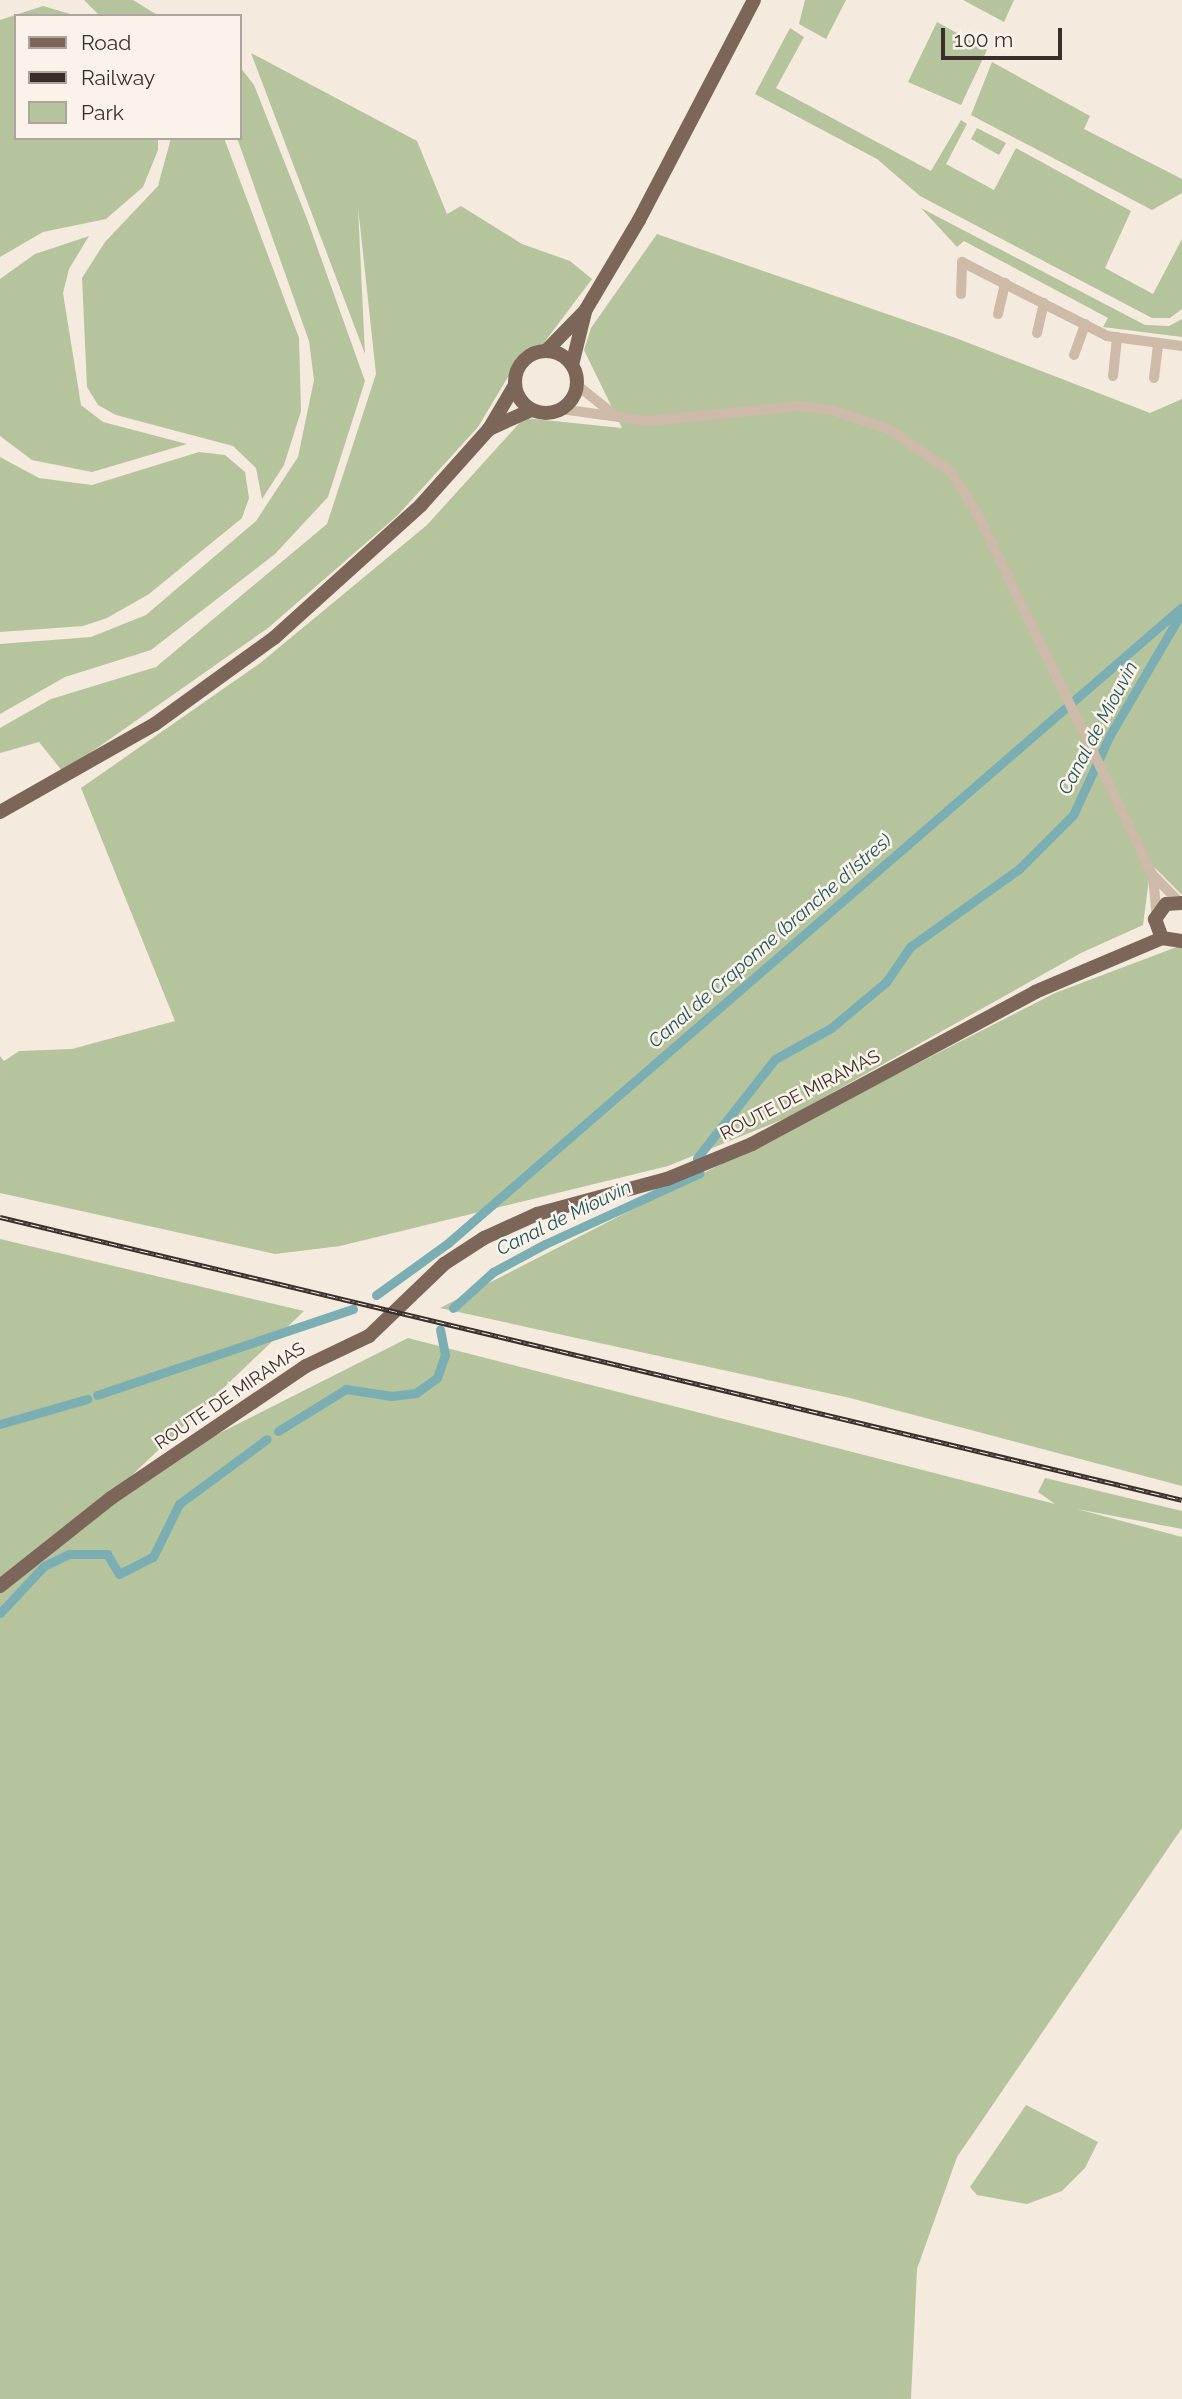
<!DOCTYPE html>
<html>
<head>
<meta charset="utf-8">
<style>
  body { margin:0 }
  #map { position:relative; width:1182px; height:2399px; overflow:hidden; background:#f4eadd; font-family:Raleway,sans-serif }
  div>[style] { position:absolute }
  .green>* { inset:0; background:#b5c49c }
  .canal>* { height:9px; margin:-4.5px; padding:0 4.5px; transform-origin:4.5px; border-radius:4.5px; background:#7aaeb2 }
  .minor>* { height:10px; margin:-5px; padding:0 5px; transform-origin:5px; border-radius:5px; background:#cdbaa8 }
  .major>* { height:14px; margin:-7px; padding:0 7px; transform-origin:7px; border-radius:7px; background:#7c6659 }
  .major>.ring { margin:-7px; padding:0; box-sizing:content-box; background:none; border:14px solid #7c6659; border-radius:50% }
  .rail>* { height:5px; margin-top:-2.5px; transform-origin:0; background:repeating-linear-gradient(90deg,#fbf3ea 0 8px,#392e29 0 16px); box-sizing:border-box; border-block:2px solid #392e29 }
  span { translate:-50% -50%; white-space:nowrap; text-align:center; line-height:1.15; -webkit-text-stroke:5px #fbf3ea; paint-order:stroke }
  .street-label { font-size:18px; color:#392e29 }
  .water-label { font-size:19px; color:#1c575d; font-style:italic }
  .legend { position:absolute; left:14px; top:14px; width:228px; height:126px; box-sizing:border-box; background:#fbf3ea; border:2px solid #ada49d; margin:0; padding:9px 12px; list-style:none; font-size:21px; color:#392e29 }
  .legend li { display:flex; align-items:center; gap:14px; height:35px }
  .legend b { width:35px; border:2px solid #ada49d }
  .scale { position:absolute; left:941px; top:28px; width:121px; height:32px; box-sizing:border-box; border:4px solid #392e29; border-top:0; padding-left:9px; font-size:21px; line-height:24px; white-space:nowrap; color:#392e29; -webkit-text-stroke:5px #fbf3ea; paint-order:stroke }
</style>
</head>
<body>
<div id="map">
  <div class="green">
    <div style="clip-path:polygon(84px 0,133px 0,159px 16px,100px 16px)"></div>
    <div style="clip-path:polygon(805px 0,846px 0,826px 39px,799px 24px)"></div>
    <div style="clip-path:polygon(963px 0,1014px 0,1004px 22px)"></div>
    <div style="clip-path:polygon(43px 6px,77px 16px,16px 16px,16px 138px,158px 138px,158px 150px,143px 187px,106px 219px,43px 232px,0 257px,0 20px)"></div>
    <div style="clip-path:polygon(937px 22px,987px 50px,961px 105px,908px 82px)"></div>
    <div style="clip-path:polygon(790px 28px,804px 37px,776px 88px,931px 171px,961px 120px,967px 124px,946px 164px,994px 190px,1016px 148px,1131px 211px,1105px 268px,1153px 294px,1182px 239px,1182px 309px,1170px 318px,1152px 318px,920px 196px,877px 159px,755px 94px)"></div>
    <div style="clip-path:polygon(251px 53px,417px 141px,447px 214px,461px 206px,522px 244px,570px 261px,592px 279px,543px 344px,521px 355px,478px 427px,397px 516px,268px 628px,63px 772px,39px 742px,0 753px,0 728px,51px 699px,156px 667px,327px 524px,376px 374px,358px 207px,365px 354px)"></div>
    <div style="clip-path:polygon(992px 62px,1090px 116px,1084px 129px,1182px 179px,1182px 193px,1152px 210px,971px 115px)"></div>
    <div style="clip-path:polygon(240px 67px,254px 85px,307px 219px,365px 381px,328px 497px,275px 554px,151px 650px,65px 677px,0 714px,0 644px,91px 637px,146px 615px,256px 521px,298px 457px,314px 380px,309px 341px,237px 138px)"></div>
    <div style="clip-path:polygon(977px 128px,1006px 143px,999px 155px,971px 139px)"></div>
    <div style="clip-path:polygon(171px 138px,224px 138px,299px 338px,301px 411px,284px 465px,262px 499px,256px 468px,233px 446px,116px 415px,98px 405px,87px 387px,82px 278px,105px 242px,158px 186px)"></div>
    <div style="clip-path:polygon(921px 208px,1145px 325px,1169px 326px,1182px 319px,1182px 337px,1103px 327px,1108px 318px,964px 241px,957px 247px)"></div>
    <div style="clip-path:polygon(657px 234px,953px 337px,1150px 413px,1182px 399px,1182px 895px,1151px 864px,1143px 925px,1081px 953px,789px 1117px,668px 1166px,340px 1246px,275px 1254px,0 1193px,0 1056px,4px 1061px,19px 1051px,72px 1049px,175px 1021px,81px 788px,259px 664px,427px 525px,524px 418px,622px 428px,584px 350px,591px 328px)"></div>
    <div style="clip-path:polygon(89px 236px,69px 269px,63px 293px,81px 405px,103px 422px,187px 444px,92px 472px,32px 460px,0 436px,0 279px,35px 254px)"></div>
    <div style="clip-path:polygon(199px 452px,225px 455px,245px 472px,249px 498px,242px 518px,149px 594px,107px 618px,83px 626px,0 632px,0 457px,39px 478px,92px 485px)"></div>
    <div style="clip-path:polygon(1182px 945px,1182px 1486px,850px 1398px,440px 1308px,1055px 993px)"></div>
    <div style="clip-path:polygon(0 1239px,304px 1311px,127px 1480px,408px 1338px,1055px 1504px,1038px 1492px,1045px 1478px,1182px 1511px,1182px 1529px,1077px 1509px,1182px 1537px,1182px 1828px,957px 2157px,917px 2269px,911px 2399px,0 2399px)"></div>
    <div style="clip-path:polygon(1026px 2105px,1098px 2142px,1085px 2168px,1062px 2191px,1027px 2204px,977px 2195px,970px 2187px)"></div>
  </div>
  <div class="canal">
    <div style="left:697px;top:1158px;width:126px;rotate:-51.8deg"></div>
    <div style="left:775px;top:1059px;width:64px;rotate:-29deg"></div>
    <div style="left:831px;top:1028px;width:72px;rotate:-39.9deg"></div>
    <div style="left:886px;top:982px;width:42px;rotate:-55.6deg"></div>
    <div style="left:910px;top:947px;width:134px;rotate:-35.6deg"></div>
    <div style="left:1019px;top:869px;width:76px;rotate:-45deg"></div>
    <div style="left:1073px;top:815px;width:88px;rotate:-65.2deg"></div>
    <div style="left:1110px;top:735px;width:143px;rotate:-59.7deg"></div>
    <div style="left:376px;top:1295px;width:89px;rotate:-35.8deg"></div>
    <div style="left:448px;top:1243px;width:971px;rotate:-40.91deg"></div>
    <div style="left:453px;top:1308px;width:54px;rotate:-42deg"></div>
    <div style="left:493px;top:1272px;width:59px;rotate:-28.3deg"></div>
    <div style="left:545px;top:1244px;width:170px;rotate:-24.6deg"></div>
    <div style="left:97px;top:1395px;width:270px;rotate:-18.6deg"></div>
    <div style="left:0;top:1424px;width:91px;rotate:-16deg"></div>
    <div style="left:278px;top:1431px;width:80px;rotate:-31.7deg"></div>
    <div style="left:346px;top:1389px;width:46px;rotate:8.8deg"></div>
    <div style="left:391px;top:1396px;width:25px;rotate:-7deg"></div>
    <div style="left:416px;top:1393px;width:26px;rotate:-36deg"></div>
    <div style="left:437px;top:1378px;width:24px;rotate:-71deg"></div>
    <div style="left:445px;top:1355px;width:26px;rotate:-101deg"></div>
    <div style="left:0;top:1613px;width:64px;rotate:-46.9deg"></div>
    <div style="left:44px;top:1566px;width:28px;rotate:-26deg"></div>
    <div style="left:69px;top:1554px;width:38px"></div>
    <div style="left:107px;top:1554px;width:23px;rotate:59deg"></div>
    <div style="left:119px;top:1574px;width:38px;rotate:-27deg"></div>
    <div style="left:153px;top:1557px;width:59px;rotate:-63.9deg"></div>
    <div style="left:179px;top:1504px;width:109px;rotate:-36.5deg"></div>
  </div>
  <div class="minor">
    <div style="left:961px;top:294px;width:32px;rotate:-88deg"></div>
    <div style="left:962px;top:262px;width:163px;rotate:27deg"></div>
    <div style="left:1107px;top:336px;width:76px;rotate:7.6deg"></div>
    <div style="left:998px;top:314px;width:32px;rotate:-77deg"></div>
    <div style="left:1037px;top:333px;width:31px;rotate:-77deg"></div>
    <div style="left:1074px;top:355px;width:33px;rotate:-70deg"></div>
    <div style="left:1113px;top:376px;width:39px;rotate:-84deg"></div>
    <div style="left:1154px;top:378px;width:35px;rotate:-83deg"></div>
    <div style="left:577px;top:385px;width:45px;rotate:38.7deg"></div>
    <div style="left:561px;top:409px;width:88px;rotate:7.9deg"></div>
    <div style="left:648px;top:421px;width:152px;rotate:-5.7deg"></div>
    <div style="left:799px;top:406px;width:33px;rotate:7deg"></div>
    <div style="left:832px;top:410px;width:60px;rotate:18.4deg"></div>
    <div style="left:889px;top:429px;width:75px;rotate:34.7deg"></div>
    <div style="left:951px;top:472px;width:51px;rotate:57.9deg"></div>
    <div style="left:978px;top:515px;width:400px;rotate:64.1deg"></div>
    <div style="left:1153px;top:875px;width:37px;rotate:85deg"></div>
    <div style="left:1155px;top:877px;width:35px;rotate:46deg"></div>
  </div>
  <div class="major">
    <div style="left:546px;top:351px;width:56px;rotate:-45.7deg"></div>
    <div style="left:585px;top:311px;width:106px;rotate:-59.3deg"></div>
    <div style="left:639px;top:220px;width:248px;rotate:-62.4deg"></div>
    <div class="ring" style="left:515px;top:351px;width:48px;height:48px"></div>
    <div style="left:572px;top:365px;width:55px;rotate:-76.2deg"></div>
    <div style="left:489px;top:429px;width:46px;rotate:-24.3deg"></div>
    <div style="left:0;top:812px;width:178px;rotate:-29.6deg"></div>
    <div style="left:155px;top:724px;width:147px;rotate:-35.9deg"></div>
    <div style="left:274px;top:638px;width:198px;rotate:-42.1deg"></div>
    <div style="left:421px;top:505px;width:102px;rotate:-48.2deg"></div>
    <div style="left:489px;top:429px;width:51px;rotate:-59.4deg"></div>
    <div style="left:1182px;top:903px;width:16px;rotate:176deg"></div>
    <div style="left:1166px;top:904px;width:19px;rotate:126deg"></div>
    <div style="left:1155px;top:919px;width:20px;rotate:70deg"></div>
    <div style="left:1162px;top:938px;width:20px;rotate:9deg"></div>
    <div style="left:0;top:1586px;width:142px;rotate:-38.4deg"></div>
    <div style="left:111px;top:1498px;width:235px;rotate:-34.1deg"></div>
    <div style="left:306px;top:1366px;width:70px;rotate:-25.5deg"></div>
    <div style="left:369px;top:1336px;width:104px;rotate:-43.8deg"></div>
    <div style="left:444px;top:1264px;width:48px;rotate:-33deg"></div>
    <div style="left:484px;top:1238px;width:58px;rotate:-24.4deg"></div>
    <div style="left:537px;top:1214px;width:135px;rotate:-15.1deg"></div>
    <div style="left:667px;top:1179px;width:92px;rotate:-22.4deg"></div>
    <div style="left:752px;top:1144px;width:321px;rotate:-28.2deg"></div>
    <div style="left:1035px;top:992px;width:138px;rotate:-23deg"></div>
  </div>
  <div class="rail">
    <div style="left:0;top:1217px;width:1215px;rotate:13.46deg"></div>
  </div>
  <div class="street-label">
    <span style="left:800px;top:1095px;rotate:-27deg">ROUTE DE MIRAMAS</span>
    <span style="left:230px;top:1396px;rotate:-34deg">ROUTE DE MIRAMAS</span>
  </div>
  <div class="water-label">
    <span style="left:1098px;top:728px;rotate:-62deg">Canal de Miouvin</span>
    <span style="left:770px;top:941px;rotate:-41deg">Canal de Craponne (branche d'Istres)</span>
    <span style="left:564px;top:1218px;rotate:-26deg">Canal de Miouvin</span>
  </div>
  <ul class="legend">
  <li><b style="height:9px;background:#7c6659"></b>Road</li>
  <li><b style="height:9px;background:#392e29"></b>Railway</li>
  <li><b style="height:19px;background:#b5c49c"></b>Park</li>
  </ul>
  <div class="scale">100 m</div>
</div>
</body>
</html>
